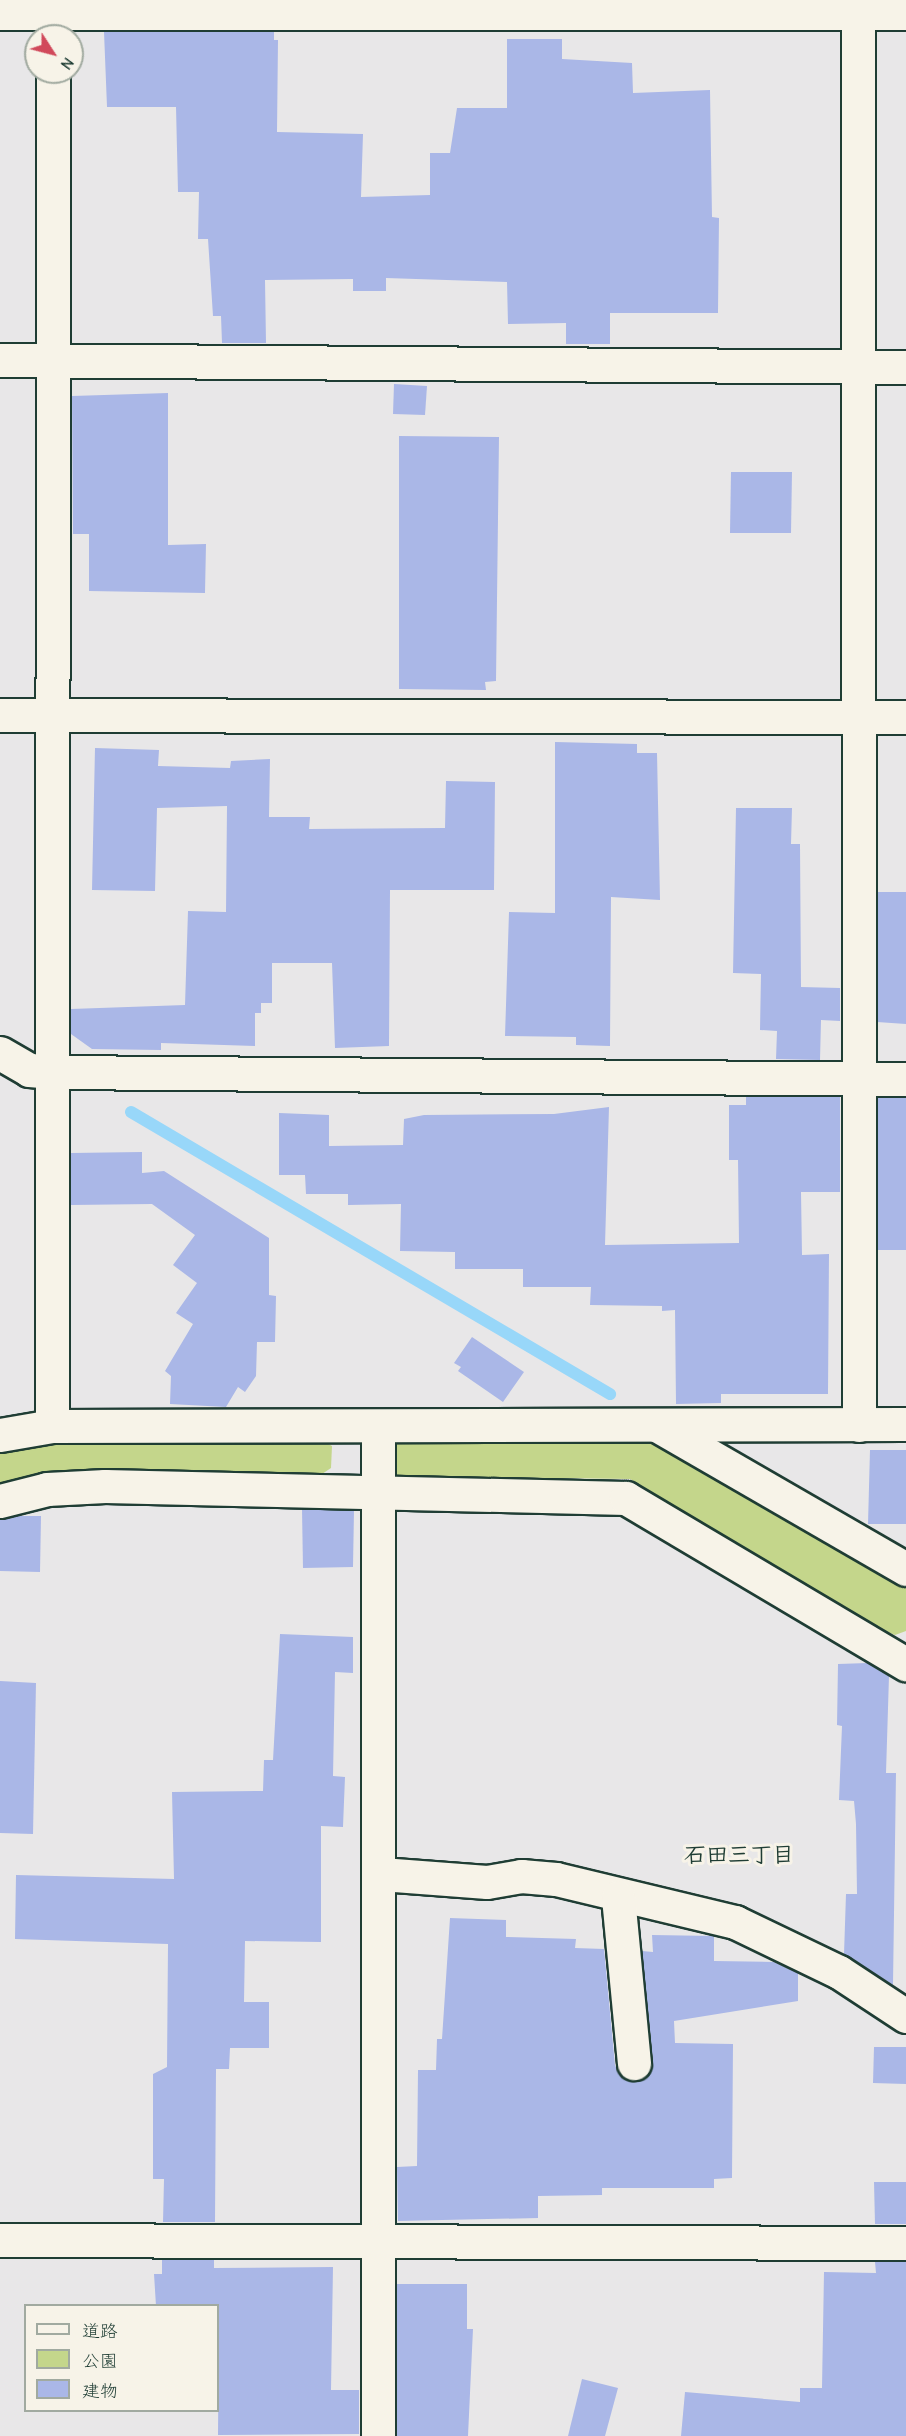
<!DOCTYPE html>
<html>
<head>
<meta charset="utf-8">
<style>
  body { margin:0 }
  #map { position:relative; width:906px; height:2436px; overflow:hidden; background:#e8e7e8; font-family:"Comic Neue","Klee One",sans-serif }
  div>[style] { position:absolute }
  .green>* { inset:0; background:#c4d68b }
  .stream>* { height:12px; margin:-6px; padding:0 6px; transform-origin:6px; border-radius:6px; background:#98d7f9 }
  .building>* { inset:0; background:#aab7e7 }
  .roads { filter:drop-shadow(2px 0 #1f3d34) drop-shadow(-2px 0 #1f3d34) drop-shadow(0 2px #1f3d34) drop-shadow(0 -2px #1f3d34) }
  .minor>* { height:33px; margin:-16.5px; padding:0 16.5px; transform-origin:16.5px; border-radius:16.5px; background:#f7f3e8 }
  span { translate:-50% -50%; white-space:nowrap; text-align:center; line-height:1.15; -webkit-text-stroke:6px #f7f3e8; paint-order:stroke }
  .neighbourhood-label { font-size:22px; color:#1f3d34; font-weight:700 }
  .legend { position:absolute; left:24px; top:2304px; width:195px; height:108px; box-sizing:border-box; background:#f7f3e8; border:2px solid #a1aaa0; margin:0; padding:8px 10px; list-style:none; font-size:18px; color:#1f3d34 }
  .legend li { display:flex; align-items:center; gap:12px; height:30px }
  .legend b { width:30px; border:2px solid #a1aaa0 }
  .north { position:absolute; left:24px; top:24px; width:60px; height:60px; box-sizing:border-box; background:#f7f3e8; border:2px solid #a1aaa0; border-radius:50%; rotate:126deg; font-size:16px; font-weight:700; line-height:24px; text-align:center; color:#1f3d34 }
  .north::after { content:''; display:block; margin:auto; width:21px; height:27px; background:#d1495b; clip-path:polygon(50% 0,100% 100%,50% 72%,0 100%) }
</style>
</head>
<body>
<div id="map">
  <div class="green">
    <div style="clip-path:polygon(315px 1437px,332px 1446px,331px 1468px,319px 1476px,0 1488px,0 1449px,29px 1440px)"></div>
    <div style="clip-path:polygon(401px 1438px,653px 1439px,680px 1450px,906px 1586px,906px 1631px,895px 1635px,873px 1626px,630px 1479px,397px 1476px,388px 1466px,389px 1446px)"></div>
  </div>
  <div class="stream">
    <div style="left:131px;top:1112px;width:556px;rotate:30.49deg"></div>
  </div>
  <div class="building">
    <div style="clip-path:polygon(104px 32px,274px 32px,274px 40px,278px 40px,277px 132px,363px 134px,361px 197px,430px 195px,430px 153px,450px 153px,457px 108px,507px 108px,507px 39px,562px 39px,562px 59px,632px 63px,633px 93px,710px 90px,712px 217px,719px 218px,718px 313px,610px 313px,610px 344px,566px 344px,566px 323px,508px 324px,507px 282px,386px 278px,386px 291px,353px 291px,353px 279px,265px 280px,266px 343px,222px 343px,221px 316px,213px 316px,208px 239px,198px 239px,199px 192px,178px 192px,176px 107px,107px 107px)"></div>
    <div style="clip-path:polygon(394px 384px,427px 386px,425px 415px,393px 414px)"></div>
    <div style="clip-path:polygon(168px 393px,168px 545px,206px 544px,205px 593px,89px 591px,89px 534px,73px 534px,72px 396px)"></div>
    <div style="clip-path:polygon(399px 436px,499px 437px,496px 681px,485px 682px,486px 690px,399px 689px)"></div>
    <div style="clip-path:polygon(731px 472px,792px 472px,791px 533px,730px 533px)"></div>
    <div style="clip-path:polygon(555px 742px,637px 744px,637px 753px,657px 753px,660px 900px,611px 897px,610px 1046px,576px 1045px,576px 1037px,505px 1036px,509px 912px,555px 913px)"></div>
    <div style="clip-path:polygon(95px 748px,159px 750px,158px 766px,230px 768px,231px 761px,270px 759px,269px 817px,310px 817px,309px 829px,445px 828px,446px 781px,495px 782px,494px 890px,390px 890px,389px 1046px,335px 1048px,332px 963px,272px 963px,272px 1003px,261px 1003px,261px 1013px,255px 1013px,255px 1046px,161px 1043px,161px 1050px,92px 1049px,71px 1034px,71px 1009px,185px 1005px,188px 911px,226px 912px,227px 806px,157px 808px,155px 891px,92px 890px)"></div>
    <div style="clip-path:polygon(736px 808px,792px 808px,791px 844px,800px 844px,801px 987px,840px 988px,840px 1021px,821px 1020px,820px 1060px,776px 1059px,777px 1031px,760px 1030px,761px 974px,733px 973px)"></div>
    <div style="clip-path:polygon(877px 892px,906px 892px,906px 1024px,877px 1022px)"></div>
    <div style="clip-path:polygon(746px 1097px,840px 1097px,840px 1192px,801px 1192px,802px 1255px,829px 1254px,828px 1394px,721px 1394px,721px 1403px,676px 1404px,675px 1310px,662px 1311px,662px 1306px,590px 1305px,591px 1287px,523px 1287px,523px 1269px,455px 1269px,455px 1252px,400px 1251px,401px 1204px,348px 1205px,348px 1194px,306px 1194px,305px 1175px,279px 1175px,279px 1113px,329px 1115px,329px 1146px,403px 1145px,404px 1119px,424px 1115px,554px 1114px,609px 1107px,605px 1245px,739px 1243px,738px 1160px,729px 1160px,729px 1105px,746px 1105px)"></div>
    <div style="clip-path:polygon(878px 1098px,906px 1098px,906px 1250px,878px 1250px)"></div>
    <div style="clip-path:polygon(142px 1152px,142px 1173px,164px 1171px,269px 1238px,269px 1295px,276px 1296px,275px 1342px,257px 1342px,256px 1376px,245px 1392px,238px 1387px,226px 1407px,170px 1404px,171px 1376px,165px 1371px,193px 1324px,176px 1313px,197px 1283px,173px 1265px,195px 1235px,152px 1204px,71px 1205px,71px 1153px)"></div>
    <div style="clip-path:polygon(472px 1337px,524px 1372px,503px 1402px,458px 1371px,461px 1367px,454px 1363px)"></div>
    <div style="clip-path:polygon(870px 1450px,906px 1450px,906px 1524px,868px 1524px)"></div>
    <div style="clip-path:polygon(302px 1509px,354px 1510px,353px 1567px,303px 1568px)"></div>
    <div style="clip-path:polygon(17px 1516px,41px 1516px,40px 1572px,0 1571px,0 1519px)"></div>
    <div style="clip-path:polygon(280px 1634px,353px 1637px,353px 1673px,335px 1672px,333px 1776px,345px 1777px,343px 1827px,321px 1826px,321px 1942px,245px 1941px,244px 2002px,269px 2002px,269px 2048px,230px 2048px,229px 2069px,216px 2069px,215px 2222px,163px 2222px,164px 2179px,153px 2179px,153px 2074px,167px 2067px,168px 1944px,15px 1939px,16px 1875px,174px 1879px,172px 1792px,263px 1791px,264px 1760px,273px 1760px)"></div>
    <div style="clip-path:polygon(868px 1663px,889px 1676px,886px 1773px,896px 1773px,893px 1985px,844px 1954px,846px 1894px,857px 1894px,856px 1824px,854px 1801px,839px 1800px,842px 1726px,837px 1725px,838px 1664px)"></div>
    <div style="clip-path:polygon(0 1681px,36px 1683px,33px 1834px,0 1833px)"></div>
    <div style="clip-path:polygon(450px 1918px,506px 1920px,506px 1937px,576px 1939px,575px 1948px,604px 1949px,615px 2065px,619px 2074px,635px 2082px,645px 2078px,653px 2062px,642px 1951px,653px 1952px,652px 1935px,714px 1936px,714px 1961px,774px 1962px,798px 1973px,798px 2001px,674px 2021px,675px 2043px,733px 2044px,732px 2178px,714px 2179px,714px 2188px,602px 2188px,602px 2195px,538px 2196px,538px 2218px,398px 2221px,397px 2167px,417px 2166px,418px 2070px,436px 2070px,437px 2039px,442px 2039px)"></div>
    <div style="clip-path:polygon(874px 2047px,906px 2047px,906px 2084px,873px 2083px)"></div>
    <div style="clip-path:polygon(874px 2182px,906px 2182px,906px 2224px,875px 2224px)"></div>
    <div style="clip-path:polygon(162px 2259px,214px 2259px,214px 2268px,333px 2267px,331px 2390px,359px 2390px,359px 2434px,218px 2435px,219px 2306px,156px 2306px,154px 2274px,162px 2274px)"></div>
    <div style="clip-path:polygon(875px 2262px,906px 2262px,906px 2436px,681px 2436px,685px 2392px,800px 2402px,800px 2388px,822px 2388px,824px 2272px,876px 2273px)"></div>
    <div style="clip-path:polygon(397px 2284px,467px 2284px,467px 2329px,473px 2329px,468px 2436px,397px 2436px)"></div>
    <div style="clip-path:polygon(582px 2379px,618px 2388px,605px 2436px,568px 2436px)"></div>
  </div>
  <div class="roads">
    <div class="minor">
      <div style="left:858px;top:0;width:1425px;rotate:89.96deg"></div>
      <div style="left:0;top:13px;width:906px"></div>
      <div style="left:0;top:360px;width:906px;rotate:0.44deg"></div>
      <div style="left:0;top:715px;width:906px;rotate:0.13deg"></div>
      <div style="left:0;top:1053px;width:34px;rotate:30deg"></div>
      <div style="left:29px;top:1070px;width:25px;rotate:5deg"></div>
      <div style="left:54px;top:1072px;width:852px;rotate:0.47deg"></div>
      <div style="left:52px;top:1426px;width:1354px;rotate:-89.96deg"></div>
      <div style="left:660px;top:1427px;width:284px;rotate:30deg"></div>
      <div style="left:378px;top:1428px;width:1008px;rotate:90deg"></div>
      <div style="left:0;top:1435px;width:53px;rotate:-9.8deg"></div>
      <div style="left:52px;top:1426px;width:854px;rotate:-0.13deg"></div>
      <div style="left:0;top:1501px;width:49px;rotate:-14.3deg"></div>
      <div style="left:47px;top:1489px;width:58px;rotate:-3deg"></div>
      <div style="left:105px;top:1486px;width:521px;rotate:1.32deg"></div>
      <div style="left:626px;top:1498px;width:326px;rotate:30.7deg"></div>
      <div style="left:381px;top:1874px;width:106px;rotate:4.3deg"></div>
      <div style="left:487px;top:1882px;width:35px;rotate:-10deg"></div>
      <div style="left:521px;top:1876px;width:35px;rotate:5deg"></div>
      <div style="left:556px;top:1879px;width:184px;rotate:13.5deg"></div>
      <div style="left:735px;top:1922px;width:115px;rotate:25.7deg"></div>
      <div style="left:839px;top:1972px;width:80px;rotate:33.3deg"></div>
      <div style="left:618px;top:1897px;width:167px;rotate:84.5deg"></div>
      <div style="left:0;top:2240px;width:906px;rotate:0.19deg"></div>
    </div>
  </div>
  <div class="neighbourhood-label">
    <span style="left:739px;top:1856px">石田三丁目</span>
  </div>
  <ul class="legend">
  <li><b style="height:8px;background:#f7f3e8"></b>道路</li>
  <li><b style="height:16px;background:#c4d68b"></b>公園</li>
  <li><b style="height:16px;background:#aab7e7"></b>建物</li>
  </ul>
  <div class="north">N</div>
</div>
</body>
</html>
